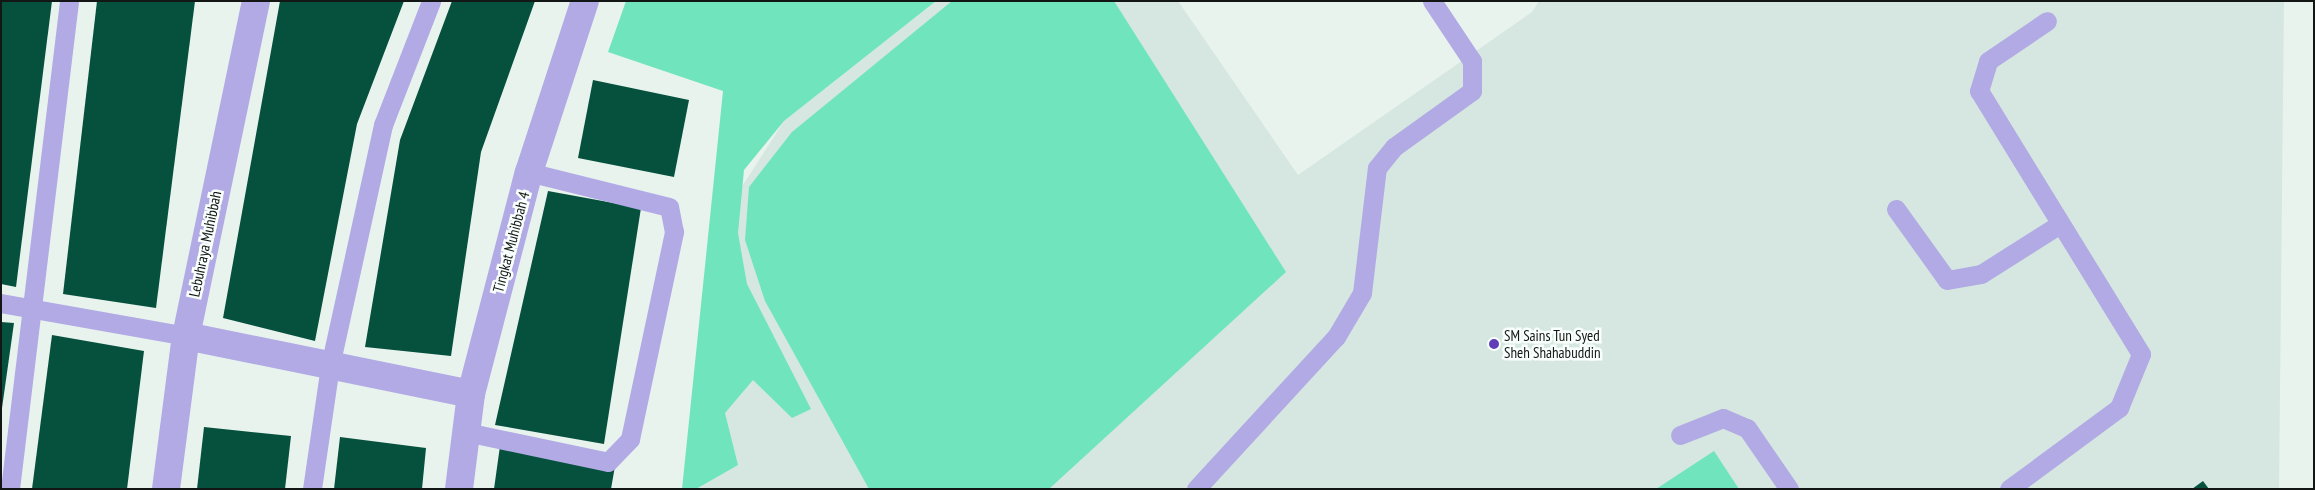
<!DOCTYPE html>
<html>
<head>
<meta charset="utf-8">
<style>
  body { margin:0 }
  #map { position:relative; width:2315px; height:490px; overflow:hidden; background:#e9f3ee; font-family:"PT Sans Narrow",sans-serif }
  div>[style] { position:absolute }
  .built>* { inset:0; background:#d5e7e0 }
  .green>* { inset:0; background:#70e5bd }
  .building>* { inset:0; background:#06513d }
  .service>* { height:19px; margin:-9.5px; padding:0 9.5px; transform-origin:9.5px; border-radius:9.5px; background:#b1aae4 }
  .minor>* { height:28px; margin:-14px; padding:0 14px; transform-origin:14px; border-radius:14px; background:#b1aae4 }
  .tertiary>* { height:28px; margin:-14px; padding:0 14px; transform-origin:14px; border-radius:14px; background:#b1aae4 }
  .dots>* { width:14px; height:14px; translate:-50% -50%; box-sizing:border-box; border:2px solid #f9fffc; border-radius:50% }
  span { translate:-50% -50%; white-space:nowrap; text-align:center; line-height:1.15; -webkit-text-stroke:5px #f9fffc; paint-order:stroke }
  .street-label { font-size:15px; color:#121614 }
  .poi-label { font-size:15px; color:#121614 }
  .left { translate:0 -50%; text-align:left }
  .frame { position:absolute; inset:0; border:2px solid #121614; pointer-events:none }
</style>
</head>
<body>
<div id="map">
  <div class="built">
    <div style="clip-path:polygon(936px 1px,1178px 1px,1298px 175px,1532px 12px,1539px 1px,2284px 1px,2279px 489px,682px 489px,734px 199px,784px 121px)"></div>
  </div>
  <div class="green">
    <div style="clip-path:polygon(626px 1px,936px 1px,784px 121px,744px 170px,738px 233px,747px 284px,811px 409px,792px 418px,753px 380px,725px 413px,738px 465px,696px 489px,682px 489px,723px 91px,608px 52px)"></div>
    <div style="clip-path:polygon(952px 1px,1114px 1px,1286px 272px,1049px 489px,869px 489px,765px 301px,745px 240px,749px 187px,792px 132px)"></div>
    <div style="clip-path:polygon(1714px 451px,1739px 489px,1656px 489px)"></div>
  </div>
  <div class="building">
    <div style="clip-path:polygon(1px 1px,52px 1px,16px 287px,1px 284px)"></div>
    <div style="clip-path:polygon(97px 1px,195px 1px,156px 308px,63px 294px)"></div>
    <div style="clip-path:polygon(280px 1px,404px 1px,357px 124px,315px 341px,223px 318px)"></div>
    <div style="clip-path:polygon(452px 1px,535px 1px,481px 152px,451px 356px,365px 347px,400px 140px)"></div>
    <div style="clip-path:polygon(593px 80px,689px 100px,674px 177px,578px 158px)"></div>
    <div style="clip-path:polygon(548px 191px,641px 208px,604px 444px,495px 425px)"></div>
    <div style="clip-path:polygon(1px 322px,14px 323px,2px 408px,1px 407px)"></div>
    <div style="clip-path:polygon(52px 335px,144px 351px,127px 489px,32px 489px)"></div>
    <div style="clip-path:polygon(204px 427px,291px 436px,285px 489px,197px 489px)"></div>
    <div style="clip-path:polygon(340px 437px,426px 448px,422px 489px,334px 489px)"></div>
    <div style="clip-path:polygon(500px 446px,615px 466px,611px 489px,494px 489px)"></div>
    <div style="clip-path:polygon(2203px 481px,2209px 489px,2192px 489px)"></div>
  </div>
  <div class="service">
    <div style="left:1896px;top:209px;width:87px;rotate:54.3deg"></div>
    <div style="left:1947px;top:280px;width:35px;rotate:-10deg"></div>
    <div style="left:1981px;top:274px;width:93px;rotate:-32.3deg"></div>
    <div style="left:1px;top:303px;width:188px;rotate:10.1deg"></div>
    <div style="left:466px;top:432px;width:145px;rotate:11.9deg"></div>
    <div style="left:608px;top:462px;width:32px;rotate:-46deg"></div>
    <div style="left:630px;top:439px;width:212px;rotate:-78deg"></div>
    <div style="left:674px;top:232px;width:25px;rotate:-101deg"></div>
    <div style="left:669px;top:207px;width:144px;rotate:-166deg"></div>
    <div style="left:1680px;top:435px;width:46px;rotate:-21.6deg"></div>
    <div style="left:1723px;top:418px;width:26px;rotate:23deg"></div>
    <div style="left:1747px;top:428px;width:74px;rotate:55.5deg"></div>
    <div style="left:10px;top:489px;width:492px;rotate:-83.1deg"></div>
    <div style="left:312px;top:489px;width:124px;rotate:-81.7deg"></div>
    <div style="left:330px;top:366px;width:247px;rotate:-77.6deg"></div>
    <div style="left:383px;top:125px;width:133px;rotate:-68.8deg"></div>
    <div style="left:1196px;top:489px;width:207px;rotate:-47.4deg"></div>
    <div style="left:1336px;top:337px;width:51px;rotate:-59.4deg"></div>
    <div style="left:1362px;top:293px;width:126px;rotate:-83.2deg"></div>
    <div style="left:1377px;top:168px;width:27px;rotate:-51deg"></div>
    <div style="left:1394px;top:147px;width:96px;rotate:-35.7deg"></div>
    <div style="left:1472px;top:91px;width:30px;rotate:-90deg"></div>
    <div style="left:1472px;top:61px;width:72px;rotate:-123.7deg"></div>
    <div style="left:2009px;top:489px;width:137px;rotate:-36.4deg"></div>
    <div style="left:2119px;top:408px;width:58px;rotate:-67.8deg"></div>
    <div style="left:2141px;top:354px;width:309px;rotate:-121.6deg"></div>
    <div style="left:1979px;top:91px;width:31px;rotate:-73deg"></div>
    <div style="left:1988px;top:61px;width:71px;rotate:-34.1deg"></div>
  </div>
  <div class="minor">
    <div style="left:186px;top:336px;width:291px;rotate:11.5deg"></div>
    <div style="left:459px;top:489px;width:96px;rotate:-82.8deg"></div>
    <div style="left:471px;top:394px;width:229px;rotate:-75.4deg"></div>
    <div style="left:529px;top:172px;width:180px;rotate:-71.9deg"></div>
  </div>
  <div class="tertiary">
    <div style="left:166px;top:489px;width:154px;rotate:-82.6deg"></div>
    <div style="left:186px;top:336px;width:342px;rotate:-78.2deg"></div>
  </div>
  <div class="dots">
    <div style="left:1494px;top:344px;background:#5f3eb7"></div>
  </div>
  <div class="street-label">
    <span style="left:511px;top:242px;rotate:-75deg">Tingkat Muhibbah 4</span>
    <span style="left:205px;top:244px;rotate:-78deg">Lebuhraya Muhibbah</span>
  </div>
  <div class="poi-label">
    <span class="left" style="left:1504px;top:344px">SM Sains Tun Syed<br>Sheh Shahabuddin</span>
  </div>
  <div class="frame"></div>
</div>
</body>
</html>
